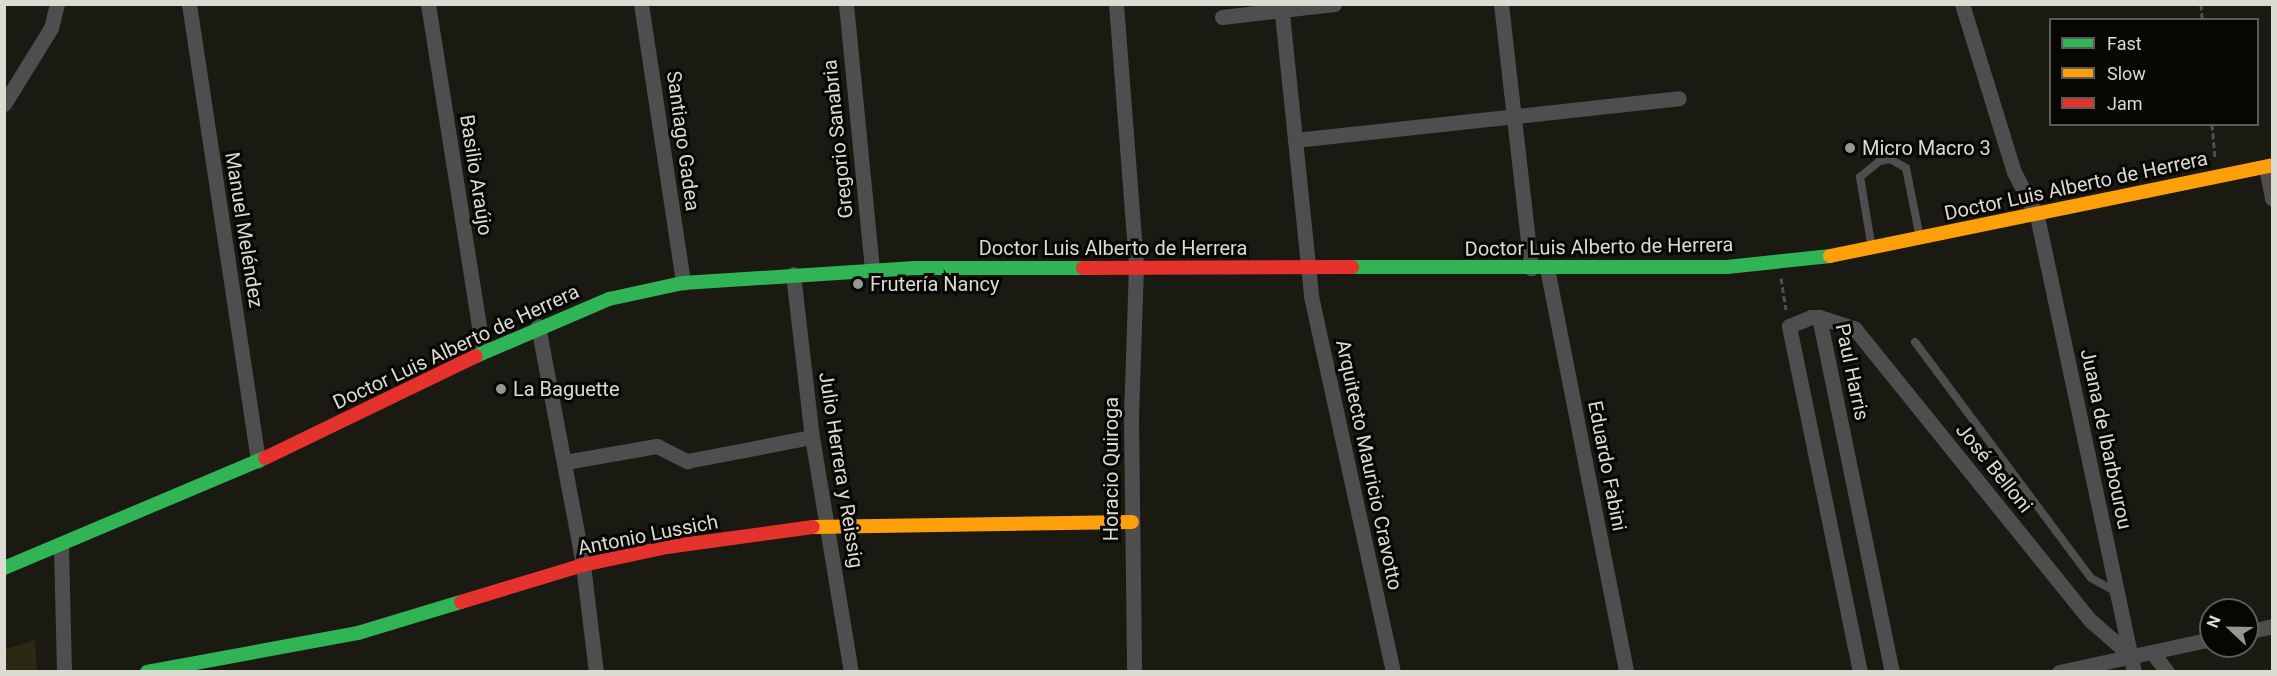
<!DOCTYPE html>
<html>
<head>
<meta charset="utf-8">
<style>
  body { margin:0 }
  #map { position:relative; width:2277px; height:676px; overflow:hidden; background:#1a1912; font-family:Roboto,sans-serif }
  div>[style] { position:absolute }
  .green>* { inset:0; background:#2b2914 }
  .path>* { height:3px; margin-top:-1.5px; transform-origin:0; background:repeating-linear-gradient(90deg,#504f4e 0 6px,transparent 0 9px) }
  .lane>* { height:8px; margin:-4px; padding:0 4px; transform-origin:4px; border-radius:4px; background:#4f4e4f }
  .street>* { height:15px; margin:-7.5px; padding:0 7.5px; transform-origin:7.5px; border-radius:7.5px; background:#4f4e4f }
  .fast>* { height:14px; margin:-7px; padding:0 7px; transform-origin:7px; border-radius:7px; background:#30b455 }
  .slow>* { height:14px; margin:-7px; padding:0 7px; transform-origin:7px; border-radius:7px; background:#ff9f0a }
  .jam>* { height:14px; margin:-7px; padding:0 7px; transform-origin:7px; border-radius:7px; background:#e5322d }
  .dots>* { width:16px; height:16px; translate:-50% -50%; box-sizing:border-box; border:3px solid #070603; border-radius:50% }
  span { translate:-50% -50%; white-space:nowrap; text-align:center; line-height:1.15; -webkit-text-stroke:6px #070603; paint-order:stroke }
  .street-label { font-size:20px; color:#dcdbd2 }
  .poi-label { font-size:20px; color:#dcdbd2 }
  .left { translate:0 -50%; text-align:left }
  .frame { position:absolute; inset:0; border:6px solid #dcdbd2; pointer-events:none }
  .legend { position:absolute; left:2049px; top:18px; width:210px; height:108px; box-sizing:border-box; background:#070603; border:2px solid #5c5b56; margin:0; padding:8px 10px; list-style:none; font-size:18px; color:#dcdbd2 }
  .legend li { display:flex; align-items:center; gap:12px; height:30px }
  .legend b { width:30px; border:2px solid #5c5b56 }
  .north { position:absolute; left:2199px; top:598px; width:60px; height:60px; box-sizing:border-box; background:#070603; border:2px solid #5c5b56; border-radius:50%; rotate:292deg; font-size:16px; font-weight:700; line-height:24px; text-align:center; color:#dcdbd2 }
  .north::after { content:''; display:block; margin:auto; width:21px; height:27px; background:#98978f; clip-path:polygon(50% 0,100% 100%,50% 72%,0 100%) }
</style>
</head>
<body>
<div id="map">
  <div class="green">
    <div style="clip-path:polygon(35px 640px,37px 671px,5px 671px,5px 649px)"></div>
  </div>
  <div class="path">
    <div style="left:2201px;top:4px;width:16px;rotate:86deg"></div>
    <div style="left:2212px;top:124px;width:35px;rotate:85deg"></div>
    <div style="left:1781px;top:278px;width:32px;rotate:81deg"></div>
  </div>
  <div class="lane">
    <div style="left:1872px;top:249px;width:73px;rotate:-99.5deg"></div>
    <div style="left:1860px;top:177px;width:26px;rotate:-39deg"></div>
    <div style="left:1880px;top:161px;width:10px;rotate:-11deg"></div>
    <div style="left:1890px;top:159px;width:18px;rotate:29deg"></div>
    <div style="left:1906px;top:168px;width:71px;rotate:78.7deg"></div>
    <div style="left:1915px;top:342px;width:294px;rotate:53.3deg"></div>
    <div style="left:2091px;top:578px;width:29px;rotate:29deg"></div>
  </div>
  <div class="street">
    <div style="left:189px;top:4px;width:462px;rotate:81.4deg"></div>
    <div style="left:428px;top:4px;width:351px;rotate:81deg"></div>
    <div style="left:641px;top:4px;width:282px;rotate:81.4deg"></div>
    <div style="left:846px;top:4px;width:266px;rotate:84.4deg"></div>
    <div style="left:1116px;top:4px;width:263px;rotate:85.6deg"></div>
    <div style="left:1136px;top:266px;width:151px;rotate:91.9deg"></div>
    <div style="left:1131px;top:417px;width:255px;rotate:89.3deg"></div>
    <div style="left:1281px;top:4px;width:294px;rotate:84.1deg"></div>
    <div style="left:1311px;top:296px;width:385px;rotate:77.7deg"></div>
    <div style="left:1501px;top:4px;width:266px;rotate:83.5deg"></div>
    <div style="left:1962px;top:4px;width:176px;rotate:72.8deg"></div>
    <div style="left:2014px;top:172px;width:50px;rotate:62.4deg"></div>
    <div style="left:2037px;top:216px;width:466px;rotate:78deg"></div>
    <div style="left:1222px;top:17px;width:113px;rotate:-6.6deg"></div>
    <div style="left:4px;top:104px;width:89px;rotate:-58.3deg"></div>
    <div style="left:51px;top:28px;width:25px;rotate:-76deg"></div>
    <div style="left:1295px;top:140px;width:386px;rotate:-6.2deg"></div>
    <div style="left:2266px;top:167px;width:32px;rotate:79deg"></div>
    <div style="left:1547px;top:268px;width:412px;rotate:78.9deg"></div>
    <div style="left:793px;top:274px;width:164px;rotate:83.4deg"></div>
    <div style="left:812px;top:437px;width:238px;rotate:80.6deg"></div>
    <div style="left:1819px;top:317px;width:38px;rotate:18deg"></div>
    <div style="left:1855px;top:329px;width:375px;rotate:51.1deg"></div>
    <div style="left:2091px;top:621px;width:52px;rotate:41.1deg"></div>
    <div style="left:538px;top:326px;width:243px;rotate:79.3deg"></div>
    <div style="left:583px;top:565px;width:108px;rotate:83.1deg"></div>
    <div style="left:565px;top:462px;width:93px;rotate:-9.9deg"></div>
    <div style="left:657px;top:446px;width:34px;rotate:27deg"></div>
    <div style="left:687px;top:461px;width:127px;rotate:-10.9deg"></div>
    <div style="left:61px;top:548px;width:124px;rotate:88.6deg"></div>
    <div style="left:2247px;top:632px;width:26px;rotate:-13deg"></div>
    <div style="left:2152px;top:652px;width:25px;rotate:53deg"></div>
    <div style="left:1860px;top:672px;width:353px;rotate:-101.6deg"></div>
    <div style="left:1789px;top:326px;width:24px;rotate:-22deg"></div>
    <div style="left:1811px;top:317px;width:8px"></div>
    <div style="left:1819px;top:317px;width:362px;rotate:78.4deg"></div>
    <div style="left:2059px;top:672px;width:156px;rotate:-12.2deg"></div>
  </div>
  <div class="fast">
    <div style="left:1352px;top:267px;width:375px"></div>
    <div style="left:1727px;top:267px;width:104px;rotate:-6.1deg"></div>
    <div style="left:476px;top:356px;width:145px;rotate:-23.2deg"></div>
    <div style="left:609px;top:299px;width:76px;rotate:-12.2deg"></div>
    <div style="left:683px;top:283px;width:232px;rotate:-3.7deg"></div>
    <div style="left:915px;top:268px;width:168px"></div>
    <div style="left:4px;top:568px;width:283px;rotate:-22.9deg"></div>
    <div style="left:147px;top:672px;width:215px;rotate:-10.5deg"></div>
    <div style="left:358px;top:633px;width:108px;rotate:-16.8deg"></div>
  </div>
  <div class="slow">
    <div style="left:1830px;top:256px;width:451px;rotate:-11.6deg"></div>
    <div style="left:813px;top:527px;width:319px;rotate:-0.9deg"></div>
  </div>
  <div class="jam">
    <div style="left:1083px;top:268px;width:269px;rotate:-0.2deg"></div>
    <div style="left:265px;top:458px;width:234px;rotate:-25.8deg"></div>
    <div style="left:461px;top:602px;width:127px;rotate:-16.9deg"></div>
    <div style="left:583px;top:565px;width:86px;rotate:-12.1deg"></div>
    <div style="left:667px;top:547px;width:147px;rotate:-7.8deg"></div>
  </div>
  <div class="dots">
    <div style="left:1850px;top:148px;background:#98978f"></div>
    <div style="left:858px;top:284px;background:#98978f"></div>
    <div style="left:501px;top:389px;background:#98978f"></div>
  </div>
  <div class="street-label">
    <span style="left:838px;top:139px;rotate:-96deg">Gregorio Sanabria</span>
    <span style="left:683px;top:141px;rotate:82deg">Santiago Gadea</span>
    <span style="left:476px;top:175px;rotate:81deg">Basilio Araújo</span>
    <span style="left:2076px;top:186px;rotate:-12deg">Doctor Luis Alberto de Herrera</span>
    <span style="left:244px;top:230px;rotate:81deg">Manuel Meléndez</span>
    <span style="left:1599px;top:247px;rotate:-1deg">Doctor Luis Alberto de Herrera</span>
    <span style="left:1113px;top:248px">Doctor Luis Alberto de Herrera</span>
    <span style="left:456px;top:347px;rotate:-25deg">Doctor Luis Alberto de Herrera</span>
    <span style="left:1852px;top:372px;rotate:78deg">Paul Harris</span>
    <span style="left:2106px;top:439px;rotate:78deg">Juana de Ibarbourou</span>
    <span style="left:1369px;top:465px;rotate:78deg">Arquitecto Mauricio Cravotto</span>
    <span style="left:1607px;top:466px;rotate:79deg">Eduardo Fabini</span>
    <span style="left:1994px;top:468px;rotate:51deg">José Belloni</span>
    <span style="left:1111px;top:469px;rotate:-90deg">Horacio Quiroga</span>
    <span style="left:841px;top:470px;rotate:81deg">Julio Herrera y Reissig</span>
    <span style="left:648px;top:535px;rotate:-11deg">Antonio Lussich</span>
  </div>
  <div class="poi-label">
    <span class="left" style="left:1862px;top:148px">Micro Macro 3</span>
    <span class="left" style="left:870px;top:284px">Frutería Nancy</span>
    <span class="left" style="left:513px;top:389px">La Baguette</span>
  </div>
  <div class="frame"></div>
  <ul class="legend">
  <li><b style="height:8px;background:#30b455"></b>Fast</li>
  <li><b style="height:8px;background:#ff9f0a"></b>Slow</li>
  <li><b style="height:8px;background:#e5322d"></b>Jam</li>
  </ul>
  <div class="north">N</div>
</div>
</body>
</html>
